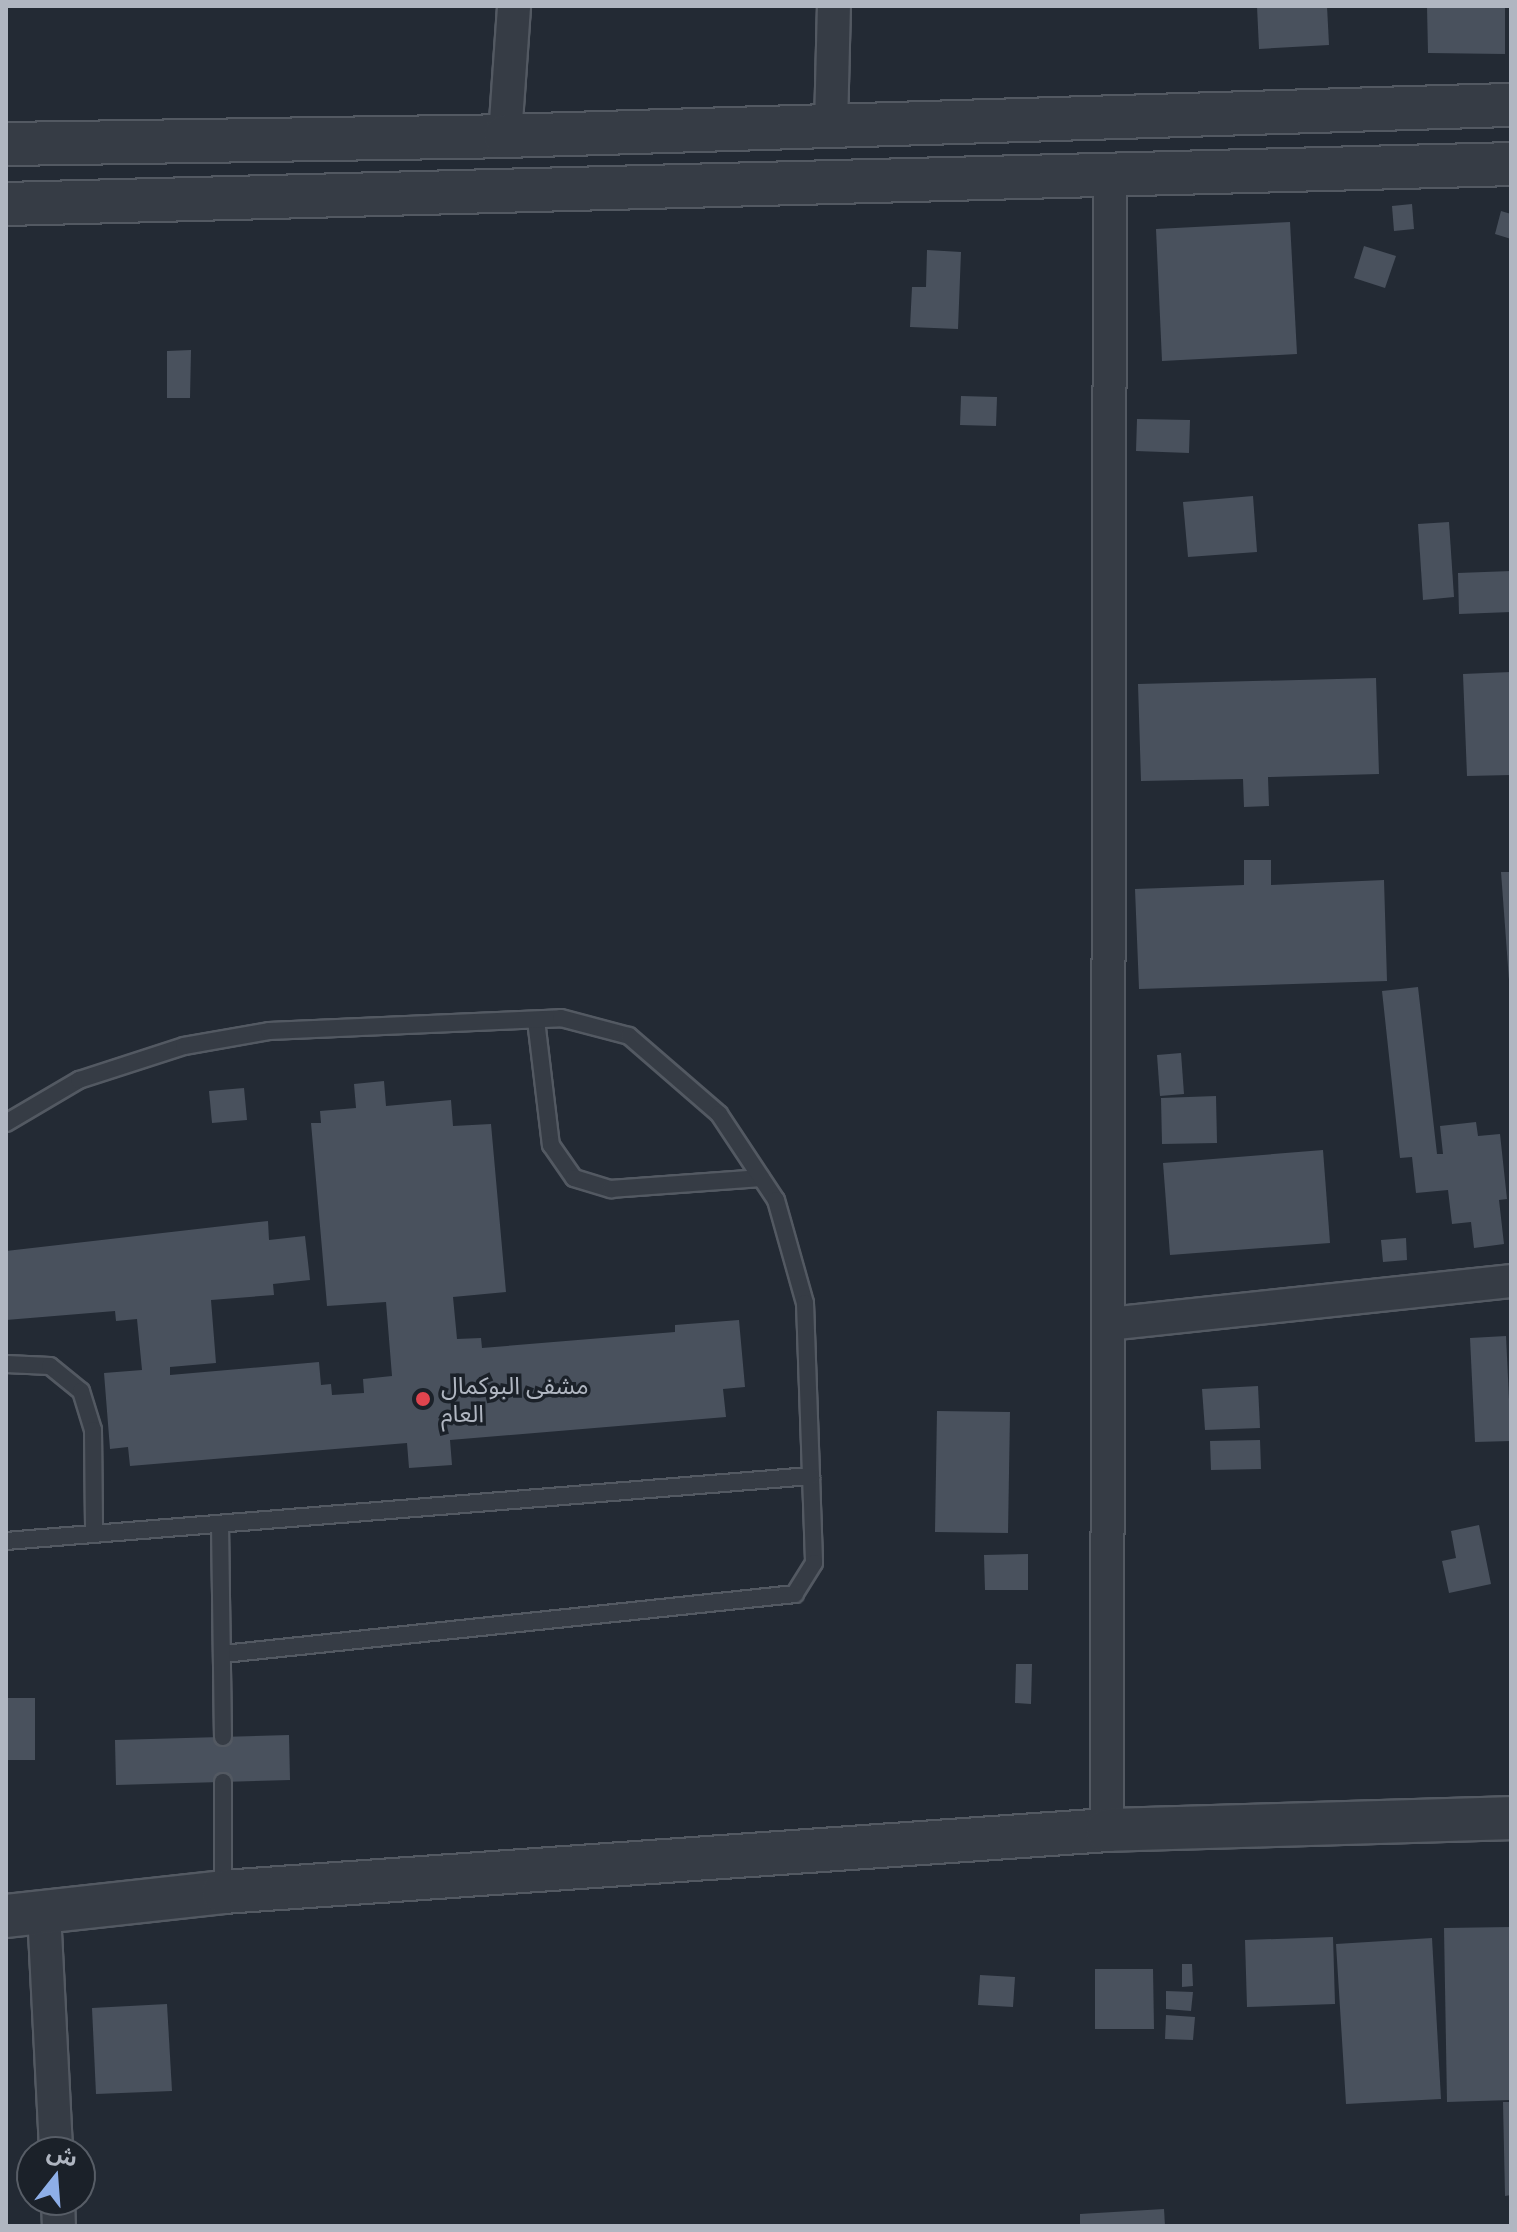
<!DOCTYPE html>
<html>
<head>
<meta charset="utf-8">
<style>
  body { margin:0 }
  #map { position:relative; width:1517px; height:2232px; overflow:hidden; background:#232a34; font-family:"Golos Text","Noto Sans Arabic",sans-serif }
  div>[style] { position:absolute }
  .building>* { inset:0; background:#49515d }
  .roads { filter:drop-shadow(2px 0 #535962) drop-shadow(-2px 0 #535962) drop-shadow(0 2px #535962) drop-shadow(0 -2px #535962) }
  .service>* { height:16px; margin:-8px; padding:0 8px; transform-origin:8px; border-radius:8px; background:#363c45 }
  .minor>* { height:32px; margin:-16px; padding:0 16px; transform-origin:16px; border-radius:16px; background:#363c45 }
  .tertiary>* { height:42px; margin:-21px; padding:0 21px; transform-origin:21px; border-radius:21px; background:#363c45 }
  .dots>* { width:22px; height:22px; translate:-50% -50%; box-sizing:border-box; border:4px solid #1b2129; border-radius:50% }
  span { translate:-50% -50%; white-space:nowrap; text-align:center; line-height:1.15; -webkit-text-stroke:7px #1b2129; paint-order:stroke }
  .poi-label { font-size:24px; color:#b0b6c1 }
  .left { translate:0 -50%; text-align:left }
  .frame { position:absolute; inset:0; border:8px solid #b0b6c1; pointer-events:none }
  .north { position:absolute; left:16px; top:2136px; width:80px; height:80px; box-sizing:border-box; background:#1b2129; border:2px solid #575d66; border-radius:50%; rotate:17deg; font-size:22px; font-weight:700; line-height:32px; text-align:center; color:#b0b6c1 }
  .north::after { content:''; display:block; margin:auto; width:28px; height:36px; background:#8eafe8; clip-path:polygon(50% 0,100% 100%,50% 72%,0 100%) }
</style>
</head>
<body>
<div id="map">
  <div class="building">
    <div style="clip-path:polygon(1257px 6px,1327px 6px,1329px 45px,1259px 49px)"></div>
    <div style="clip-path:polygon(1427px 6px,1505px 6px,1505px 54px,1428px 53px)"></div>
    <div style="clip-path:polygon(1412px 204px,1414px 229px,1394px 231px,1392px 206px)"></div>
    <div style="clip-path:polygon(1501px 211px,1511px 214px,1511px 239px,1495px 234px)"></div>
    <div style="clip-path:polygon(1290px 222px,1297px 354px,1162px 361px,1156px 229px)"></div>
    <div style="clip-path:polygon(1364px 246px,1396px 256px,1385px 288px,1354px 278px)"></div>
    <div style="clip-path:polygon(927px 250px,961px 252px,958px 329px,910px 327px,912px 287px,926px 287px)"></div>
    <div style="clip-path:polygon(191px 350px,190px 398px,167px 398px,167px 351px)"></div>
    <div style="clip-path:polygon(961px 396px,997px 397px,996px 426px,960px 425px)"></div>
    <div style="clip-path:polygon(1137px 419px,1190px 420px,1189px 453px,1136px 451px)"></div>
    <div style="clip-path:polygon(1253px 496px,1257px 552px,1188px 557px,1183px 502px)"></div>
    <div style="clip-path:polygon(1449px 522px,1454px 597px,1423px 600px,1418px 524px)"></div>
    <div style="clip-path:polygon(1511px 571px,1511px 612px,1459px 614px,1458px 573px)"></div>
    <div style="clip-path:polygon(1511px 672px,1511px 775px,1467px 776px,1463px 674px)"></div>
    <div style="clip-path:polygon(1376px 678px,1379px 774px,1268px 777px,1269px 806px,1244px 807px,1243px 779px,1141px 781px,1138px 684px)"></div>
    <div style="clip-path:polygon(1244px 860px,1271px 860px,1271px 885px,1384px 880px,1387px 981px,1139px 989px,1135px 889px,1244px 885px)"></div>
    <div style="clip-path:polygon(1501px 872px,1511px 872px,1511px 980px,1509px 980px)"></div>
    <div style="clip-path:polygon(1418px 987px,1437px 1154px,1443px 1154px,1440px 1126px,1476px 1122px,1478px 1136px,1500px 1134px,1507px 1199px,1499px 1200px,1504px 1244px,1474px 1248px,1471px 1222px,1452px 1224px,1448px 1190px,1416px 1193px,1412px 1157px,1400px 1158px,1382px 991px)"></div>
    <div style="clip-path:polygon(1181px 1053px,1184px 1094px,1160px 1096px,1157px 1055px)"></div>
    <div style="clip-path:polygon(384px 1081px,386px 1106px,451px 1100px,453px 1126px,491px 1124px,506px 1292px,453px 1297px,457px 1339px,481px 1338px,482px 1348px,675px 1332px,675px 1325px,739px 1320px,745px 1387px,723px 1389px,726px 1417px,450px 1440px,452px 1465px,409px 1468px,407px 1443px,130px 1466px,128px 1447px,110px 1449px,104px 1373px,142px 1370px,137px 1319px,116px 1321px,115px 1311px,6px 1320px,6px 1251px,268px 1221px,269px 1240px,305px 1236px,310px 1280px,273px 1284px,274px 1295px,211px 1300px,216px 1363px,170px 1367px,170px 1375px,319px 1362px,321px 1385px,331px 1384px,332px 1395px,364px 1393px,363px 1379px,392px 1376px,386px 1302px,327px 1306px,311px 1123px,321px 1123px,320px 1111px,356px 1108px,354px 1084px)"></div>
    <div style="clip-path:polygon(244px 1088px,247px 1120px,212px 1123px,209px 1091px)"></div>
    <div style="clip-path:polygon(1216px 1096px,1217px 1143px,1162px 1144px,1161px 1098px)"></div>
    <div style="clip-path:polygon(1323px 1150px,1330px 1243px,1170px 1255px,1163px 1163px)"></div>
    <div style="clip-path:polygon(1406px 1238px,1407px 1260px,1383px 1262px,1381px 1240px)"></div>
    <div style="clip-path:polygon(1506px 1336px,1511px 1441px,1475px 1442px,1470px 1338px)"></div>
    <div style="clip-path:polygon(1258px 1386px,1260px 1428px,1205px 1430px,1202px 1389px)"></div>
    <div style="clip-path:polygon(937px 1411px,1010px 1412px,1008px 1533px,935px 1532px)"></div>
    <div style="clip-path:polygon(1260px 1440px,1261px 1469px,1211px 1470px,1210px 1441px)"></div>
    <div style="clip-path:polygon(1479px 1525px,1491px 1584px,1449px 1593px,1442px 1561px,1456px 1558px,1451px 1531px)"></div>
    <div style="clip-path:polygon(1028px 1554px,1028px 1590px,985px 1590px,984px 1555px)"></div>
    <div style="clip-path:polygon(1016px 1664px,1032px 1664px,1031px 1704px,1015px 1703px)"></div>
    <div style="clip-path:polygon(6px 1698px,35px 1698px,35px 1760px,6px 1760px)"></div>
    <div style="clip-path:polygon(289px 1735px,290px 1780px,116px 1785px,115px 1740px)"></div>
    <div style="clip-path:polygon(1511px 1927px,1511px 2100px,1447px 2102px,1444px 1928px)"></div>
    <div style="clip-path:polygon(1333px 1937px,1335px 2004px,1247px 2007px,1245px 1940px)"></div>
    <div style="clip-path:polygon(1432px 1938px,1441px 2099px,1346px 2104px,1336px 1944px)"></div>
    <div style="clip-path:polygon(1182px 1964px,1192px 1964px,1193px 1986px,1182px 1987px)"></div>
    <div style="clip-path:polygon(1095px 1969px,1153px 1969px,1154px 2029px,1095px 2029px)"></div>
    <div style="clip-path:polygon(980px 1975px,1015px 1977px,1013px 2007px,978px 2005px)"></div>
    <div style="clip-path:polygon(1166px 1991px,1193px 1992px,1191px 2011px,1166px 2009px)"></div>
    <div style="clip-path:polygon(167px 2004px,172px 2091px,96px 2094px,92px 2008px)"></div>
    <div style="clip-path:polygon(1166px 2015px,1195px 2017px,1193px 2040px,1165px 2039px)"></div>
    <div style="clip-path:polygon(1503px 2102px,1511px 2102px,1511px 2195px,1505px 2196px)"></div>
    <div style="clip-path:polygon(1164px 2209px,1165px 2226px,1080px 2226px,1080px 2214px)"></div>
  </div>
  <div class="roads">
    <div class="service">
      <div style="left:536px;top:1020px;width:126px;rotate:83.2deg"></div>
      <div style="left:551px;top:1145px;width:40px;rotate:55.1deg"></div>
      <div style="left:574px;top:1178px;width:39px;rotate:17deg"></div>
      <div style="left:611px;top:1189px;width:150px;rotate:-4.2deg"></div>
      <div style="left:6px;top:1123px;width:85px;rotate:-30.5deg"></div>
      <div style="left:79px;top:1080px;width:110px;rotate:-17.9deg"></div>
      <div style="left:184px;top:1046px;width:86px;rotate:-10deg"></div>
      <div style="left:269px;top:1031px;width:292px;rotate:-2.5deg"></div>
      <div style="left:561px;top:1018px;width:70px;rotate:14.8deg"></div>
      <div style="left:629px;top:1036px;width:119px;rotate:40.9deg"></div>
      <div style="left:719px;top:1114px;width:103px;rotate:56.5deg"></div>
      <div style="left:776px;top:1200px;width:107px;rotate:74.3deg"></div>
      <div style="left:805px;top:1303px;width:260px;rotate:88deg"></div>
      <div style="left:814px;top:1563px;width:36px;rotate:122deg"></div>
      <div style="left:795px;top:1594px;width:575px;rotate:174.01deg"></div>
      <div style="left:6px;top:1364px;width:44px;rotate:2.6deg"></div>
      <div style="left:50px;top:1366px;width:40px;rotate:39deg"></div>
      <div style="left:81px;top:1391px;width:41px;rotate:72.9deg"></div>
      <div style="left:93px;top:1430px;width:104px;rotate:89.4deg"></div>
      <div style="left:220px;top:1524px;width:213px;rotate:89.2deg"></div>
      <div style="left:6px;top:1541px;width:808px;rotate:-4.62deg"></div>
      <div style="left:223px;top:1892px;width:110px;rotate:-90deg"></div>
    </div>
    <div class="minor">
      <div style="left:831px;top:127px;width:121px;rotate:-88.6deg"></div>
      <div style="left:505px;top:136px;width:130px;rotate:-86deg"></div>
      <div style="left:1109px;top:1324px;width:404px;rotate:-6.1deg"></div>
      <div style="left:1107px;top:1830px;width:1655px;rotate:-89.9deg"></div>
      <div style="left:44px;top:1912px;width:240px;rotate:87.1deg"></div>
      <div style="left:58px;top:2200px;width:26px;rotate:88deg"></div>
    </div>
    <div class="tertiary">
      <div style="left:6px;top:144px;width:499px;rotate:-0.9deg"></div>
      <div style="left:505px;top:136px;width:1006px;rotate:-1.77deg"></div>
      <div style="left:6px;top:204px;width:1506px;rotate:-1.52deg"></div>
      <div style="left:6px;top:1916px;width:218px;rotate:-6.3deg"></div>
      <div style="left:223px;top:1892px;width:886px;rotate:-4.01deg"></div>
      <div style="left:1107px;top:1830px;width:404px;rotate:-1.7deg"></div>
    </div>
  </div>
  <div class="dots">
    <div style="left:423px;top:1399px;background:#e0444e"></div>
  </div>
  <div class="poi-label">
    <span class="left" style="left:441px;top:1399px">مشفى البوكمال<br>العام</span>
  </div>
  <div class="frame"></div>
  <div class="north">ش</div>
</div>
</body>
</html>
